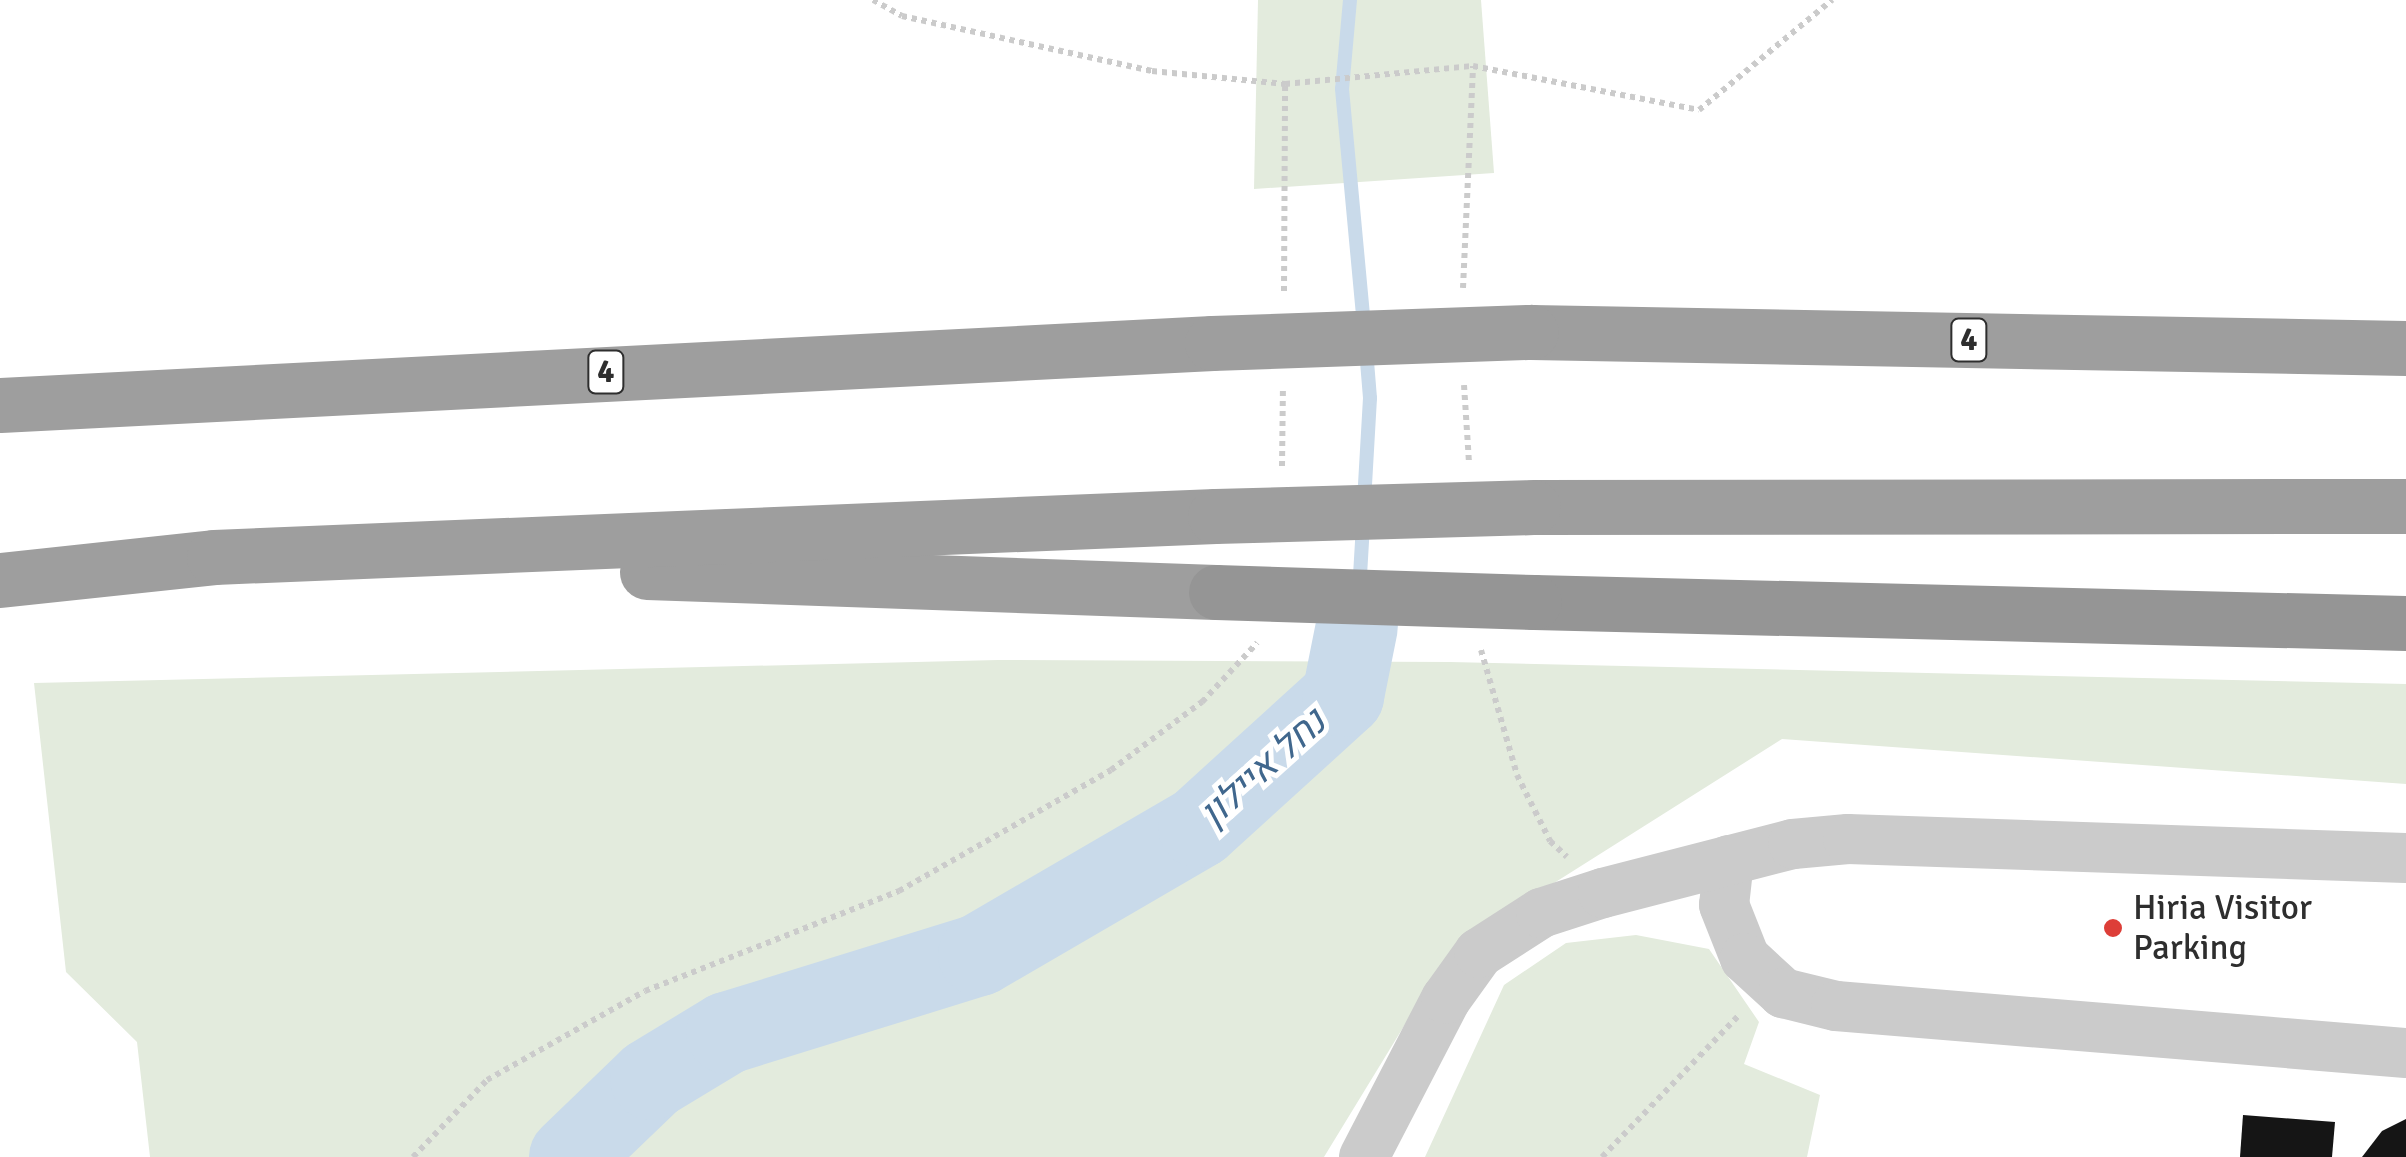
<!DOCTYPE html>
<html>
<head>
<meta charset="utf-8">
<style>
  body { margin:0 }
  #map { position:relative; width:2406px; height:1157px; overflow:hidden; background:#fff; font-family:Signika,Heebo,sans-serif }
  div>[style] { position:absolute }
  .green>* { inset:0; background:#e3ebdd }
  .stream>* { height:14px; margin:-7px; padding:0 7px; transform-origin:7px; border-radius:7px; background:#c9daea }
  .river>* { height:82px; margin:-41px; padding:0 41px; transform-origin:41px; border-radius:41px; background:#c9daea }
  .building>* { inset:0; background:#151515 }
  .path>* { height:6px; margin-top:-3px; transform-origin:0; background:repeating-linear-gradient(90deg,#cbcbcb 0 5px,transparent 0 10px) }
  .minor>* { height:50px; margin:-25px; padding:0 25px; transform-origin:25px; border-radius:25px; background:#cbcbcb }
  .trunk>* { height:55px; margin:-27.5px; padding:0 27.5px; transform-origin:27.5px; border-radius:27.5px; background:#9e9e9e }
  .motorway>* { height:55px; margin:-27.5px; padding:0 27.5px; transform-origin:27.5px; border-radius:27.5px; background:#959595 }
  .trunk-bridge>* { height:55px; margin:-27.5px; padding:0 27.5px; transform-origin:27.5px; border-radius:27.5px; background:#9e9e9e }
  .motorway-bridge>* { height:55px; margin:-27.5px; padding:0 27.5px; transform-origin:27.5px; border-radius:27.5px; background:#959595 }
  .dots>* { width:28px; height:28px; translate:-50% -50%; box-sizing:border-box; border:5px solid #fff; border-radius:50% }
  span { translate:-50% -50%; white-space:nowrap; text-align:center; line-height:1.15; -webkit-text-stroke:10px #fff; paint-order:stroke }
  .shield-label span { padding:2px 8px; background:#fff; border:2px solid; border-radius:8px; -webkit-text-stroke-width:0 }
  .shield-label { font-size:32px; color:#2e2e2e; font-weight:700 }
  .poi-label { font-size:35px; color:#2e2e2e }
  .left { translate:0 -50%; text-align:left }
  .water-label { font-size:38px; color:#40678d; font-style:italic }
</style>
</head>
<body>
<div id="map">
  <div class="green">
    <div style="clip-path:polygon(1258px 0,1481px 0,1494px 173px,1254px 189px)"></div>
    <div style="clip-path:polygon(998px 660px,1450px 662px,2406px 684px,2406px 784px,1782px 739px,1472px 935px,1426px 990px,1324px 1157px,150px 1157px,137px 1042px,66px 972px,34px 683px)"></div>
    <div style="clip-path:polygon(1636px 935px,1709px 949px,1759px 1022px,1744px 1064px,1820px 1095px,1807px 1157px,1425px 1157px,1504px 985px,1566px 943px)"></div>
  </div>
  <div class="stream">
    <div style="left:1350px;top:0;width:89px;rotate:95.1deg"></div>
    <div style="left:1342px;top:89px;width:240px;rotate:84.7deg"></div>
    <div style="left:1364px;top:502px;width:104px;rotate:-86.7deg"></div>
    <div style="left:1370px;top:398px;width:49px;rotate:-94.7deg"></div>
    <div style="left:1357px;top:626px;width:102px;rotate:-86.6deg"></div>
  </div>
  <div class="river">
    <div style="left:570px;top:1157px;width:112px;rotate:-43.9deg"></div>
    <div style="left:651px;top:1079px;width:89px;rotate:-31.2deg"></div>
    <div style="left:727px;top:1033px;width:264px;rotate:-17.2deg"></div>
    <div style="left:979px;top:955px;width:255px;rotate:-30.2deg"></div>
    <div style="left:1199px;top:827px;width:195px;rotate:-42.3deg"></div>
    <div style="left:1343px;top:696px;width:71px;rotate:-78.7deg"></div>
  </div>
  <div class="building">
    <div style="clip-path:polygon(2243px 1115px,2335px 1122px,2332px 1157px,2240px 1157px)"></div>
    <div style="clip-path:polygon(2406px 1119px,2406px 1157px,2362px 1157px,2382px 1131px)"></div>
  </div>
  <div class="path">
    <div style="left:873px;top:0;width:33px;rotate:29deg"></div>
    <div style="left:902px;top:16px;width:256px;rotate:12.4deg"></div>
    <div style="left:1152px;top:71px;width:134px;rotate:5.6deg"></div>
    <div style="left:1463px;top:288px;width:222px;rotate:-87.4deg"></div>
    <div style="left:1284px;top:291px;width:207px;rotate:-89.7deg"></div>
    <div style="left:1285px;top:84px;width:189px;rotate:-5.5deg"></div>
    <div style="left:1473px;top:66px;width:230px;rotate:11deg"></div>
    <div style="left:1699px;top:110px;width:173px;rotate:-39.6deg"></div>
    <div style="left:1464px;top:385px;width:78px;rotate:86.3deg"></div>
    <div style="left:1282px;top:466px;width:77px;rotate:-89.3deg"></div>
    <div style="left:1481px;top:650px;width:130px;rotate:73.9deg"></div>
    <div style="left:1517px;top:775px;width:74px;rotate:63.4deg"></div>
    <div style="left:1550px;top:841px;width:23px;rotate:43deg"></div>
    <div style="left:413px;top:1157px;width:107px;rotate:-46.1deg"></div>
    <div style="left:487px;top:1080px;width:181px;rotate:-29.4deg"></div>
    <div style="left:645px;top:991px;width:273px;rotate:-21.5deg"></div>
    <div style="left:899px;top:891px;width:244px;rotate:-29.7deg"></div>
    <div style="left:1111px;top:770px;width:114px;rotate:-36.8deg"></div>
    <div style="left:1202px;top:702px;width:81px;rotate:-47deg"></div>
    <div style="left:1602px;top:1157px;width:199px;rotate:-46deg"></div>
  </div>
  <div class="minor">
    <div style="left:1729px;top:860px;width:45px;rotate:96.3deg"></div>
    <div style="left:1724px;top:905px;width:57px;rotate:68.4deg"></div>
    <div style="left:1745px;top:958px;width:52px;rotate:42.6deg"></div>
    <div style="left:1783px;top:993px;width:55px;rotate:13.8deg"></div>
    <div style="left:1836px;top:1006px;width:572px;rotate:4.71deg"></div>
    <div style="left:1364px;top:1157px;width:178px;rotate:-62.6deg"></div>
    <div style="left:1446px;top:999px;width:57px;rotate:-54.3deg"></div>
    <div style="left:1479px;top:953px;width:74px;rotate:-32.8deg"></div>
    <div style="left:1541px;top:913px;width:65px;rotate:-17.9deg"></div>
    <div style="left:1603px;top:893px;width:196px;rotate:-14.5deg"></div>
    <div style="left:1793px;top:844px;width:55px;rotate:-5.2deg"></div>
    <div style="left:1848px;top:839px;width:558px;rotate:1.95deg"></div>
  </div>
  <div class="trunk">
    <div style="left:1531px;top:332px;width:875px;rotate:1.05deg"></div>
    <div style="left:0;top:405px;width:1214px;rotate:-2.93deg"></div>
    <div style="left:1533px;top:507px;width:873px;rotate:-0.07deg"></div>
    <div style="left:647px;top:572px;width:569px;rotate:2.01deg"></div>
    <div style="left:0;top:580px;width:215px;rotate:-6.1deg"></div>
    <div style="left:214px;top:557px;width:1002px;rotate:-2.35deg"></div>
  </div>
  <div class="motorway">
    <div style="left:1534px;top:602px;width:872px;rotate:1.38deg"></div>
  </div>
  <div class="trunk-bridge">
    <div style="left:1212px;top:343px;width:319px;rotate:-2deg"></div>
    <div style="left:1215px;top:516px;width:318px;rotate:-1.6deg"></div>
  </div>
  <div class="motorway-bridge">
    <div style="left:1216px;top:592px;width:318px;rotate:1.8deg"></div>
  </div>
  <div class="dots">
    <div style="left:2113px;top:928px;background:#dd3e38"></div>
  </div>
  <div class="shield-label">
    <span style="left:1969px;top:340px">4</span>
    <span style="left:606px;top:372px">4</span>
  </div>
  <div class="poi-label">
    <span class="left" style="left:2133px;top:928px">Hiria Visitor<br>Parking</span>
  </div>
  <div class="water-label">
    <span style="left:1263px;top:768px;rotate:-42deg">נחל איילון</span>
  </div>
</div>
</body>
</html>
